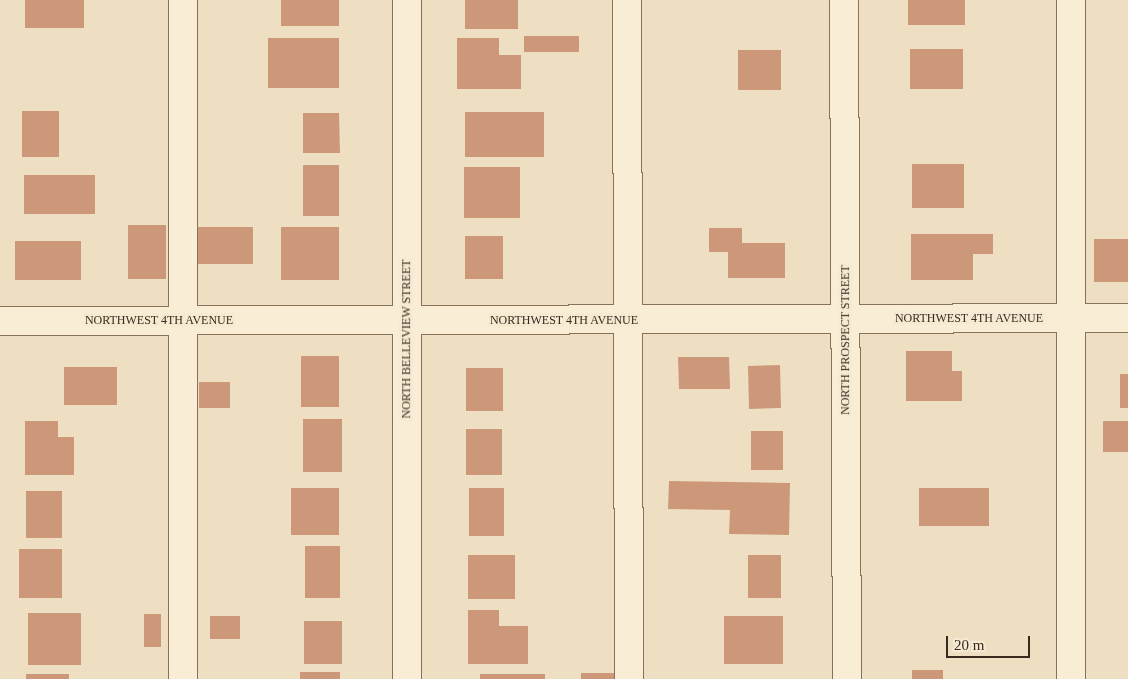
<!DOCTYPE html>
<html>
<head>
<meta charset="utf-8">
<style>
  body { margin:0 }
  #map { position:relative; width:1128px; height:679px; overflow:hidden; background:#eedfc3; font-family:Georgia,serif }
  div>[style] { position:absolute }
  .building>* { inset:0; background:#cd9879 }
  .roads { filter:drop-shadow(1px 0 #89715a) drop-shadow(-1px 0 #89715a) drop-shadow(0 1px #89715a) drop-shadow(0 -1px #89715a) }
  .minor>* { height:28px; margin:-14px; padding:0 14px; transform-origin:14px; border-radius:14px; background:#f9edd6 }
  span { translate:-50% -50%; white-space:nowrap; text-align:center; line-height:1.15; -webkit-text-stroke:5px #f6ead3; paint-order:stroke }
  .street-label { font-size:12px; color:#382a1e }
  .scale { position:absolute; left:946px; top:636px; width:84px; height:22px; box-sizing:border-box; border:2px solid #382a1e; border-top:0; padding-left:6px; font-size:15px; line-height:18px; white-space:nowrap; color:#382a1e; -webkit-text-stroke:4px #f6ead3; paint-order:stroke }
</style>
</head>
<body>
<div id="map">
  <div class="building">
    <div style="clip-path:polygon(25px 0,84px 0,84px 28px,25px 28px)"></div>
    <div style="clip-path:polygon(281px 0,339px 0,339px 26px,281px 26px)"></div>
    <div style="clip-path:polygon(465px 0,518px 0,518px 29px,465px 29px)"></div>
    <div style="clip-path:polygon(908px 0,965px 0,965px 25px,908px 25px)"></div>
    <div style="clip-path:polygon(524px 36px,579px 36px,579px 52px,524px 52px)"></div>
    <div style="clip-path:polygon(268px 38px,339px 38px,339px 88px,268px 88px)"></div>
    <div style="clip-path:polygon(457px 38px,499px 38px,499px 55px,521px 55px,521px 89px,457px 89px)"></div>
    <div style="clip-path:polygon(910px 49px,963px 49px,963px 89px,910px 89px)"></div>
    <div style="clip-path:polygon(738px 50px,781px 50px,781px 90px,738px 90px)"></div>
    <div style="clip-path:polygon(22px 111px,59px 111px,59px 157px,22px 157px)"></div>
    <div style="clip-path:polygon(465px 112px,544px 112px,544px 157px,465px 157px)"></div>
    <div style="clip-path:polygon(303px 113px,339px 113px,340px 153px,303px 153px)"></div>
    <div style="clip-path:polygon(912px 164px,964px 164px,964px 208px,912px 208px)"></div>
    <div style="clip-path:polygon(303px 165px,339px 165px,339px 216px,303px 216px)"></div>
    <div style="clip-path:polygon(464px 167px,520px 167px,520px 218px,464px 218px)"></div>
    <div style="clip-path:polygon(24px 175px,95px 175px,95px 214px,24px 214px)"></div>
    <div style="clip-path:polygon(128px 225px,166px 225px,166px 279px,128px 279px)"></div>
    <div style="clip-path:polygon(193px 227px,253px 227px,253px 264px,193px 264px)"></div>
    <div style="clip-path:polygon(281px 227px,339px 227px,339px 280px,281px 280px)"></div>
    <div style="clip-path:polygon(709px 228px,742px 228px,742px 243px,785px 243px,785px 278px,728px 278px,728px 252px,709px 252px)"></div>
    <div style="clip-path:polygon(911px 234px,993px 234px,993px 254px,973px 254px,973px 280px,911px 280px)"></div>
    <div style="clip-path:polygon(465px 236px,503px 236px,503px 279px,465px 279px)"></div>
    <div style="clip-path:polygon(1094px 239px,1128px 239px,1128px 282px,1094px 282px)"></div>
    <div style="clip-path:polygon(15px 241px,81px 241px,81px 280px,15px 280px)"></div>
    <div style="clip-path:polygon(906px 351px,952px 351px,952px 371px,962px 371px,962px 401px,906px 401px)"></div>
    <div style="clip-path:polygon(301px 356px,339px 356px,339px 407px,301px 407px)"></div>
    <div style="clip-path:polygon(678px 357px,729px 357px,730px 389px,679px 389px)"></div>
    <div style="clip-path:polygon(780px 365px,781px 408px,749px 409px,748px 366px)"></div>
    <div style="clip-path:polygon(64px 367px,117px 367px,117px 405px,64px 405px)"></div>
    <div style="clip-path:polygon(466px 368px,503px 368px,503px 411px,466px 411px)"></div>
    <div style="clip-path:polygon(1120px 374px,1128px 374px,1128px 408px,1120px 408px)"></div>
    <div style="clip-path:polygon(199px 382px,230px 382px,230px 408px,199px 408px)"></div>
    <div style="clip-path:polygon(303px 419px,342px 419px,342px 472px,303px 472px)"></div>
    <div style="clip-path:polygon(25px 421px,58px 421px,58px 437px,74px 437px,74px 475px,25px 475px)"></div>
    <div style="clip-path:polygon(1103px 421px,1128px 421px,1128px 452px,1103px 452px)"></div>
    <div style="clip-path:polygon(466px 429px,502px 429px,502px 475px,466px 475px)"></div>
    <div style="clip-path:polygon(751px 431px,783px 431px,783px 470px,751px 470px)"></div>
    <div style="clip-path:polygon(669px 481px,790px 483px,789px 535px,729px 534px,730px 510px,668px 509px)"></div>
    <div style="clip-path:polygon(291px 488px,339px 488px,339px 535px,291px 535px)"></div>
    <div style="clip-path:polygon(469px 488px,504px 488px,504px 536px,469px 536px)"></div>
    <div style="clip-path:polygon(919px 488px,989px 488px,989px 526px,919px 526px)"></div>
    <div style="clip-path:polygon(26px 491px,62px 491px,62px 538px,26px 538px)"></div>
    <div style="clip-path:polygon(305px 546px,340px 546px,340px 598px,305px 598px)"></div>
    <div style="clip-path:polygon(19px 549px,62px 549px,62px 598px,19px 598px)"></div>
    <div style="clip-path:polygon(468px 555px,515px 555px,515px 599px,468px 599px)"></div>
    <div style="clip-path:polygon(748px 555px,781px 555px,781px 598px,748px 598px)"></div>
    <div style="clip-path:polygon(468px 610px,499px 610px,499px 626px,528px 626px,528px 664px,468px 664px)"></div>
    <div style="clip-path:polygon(28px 613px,81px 613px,81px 665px,28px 665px)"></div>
    <div style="clip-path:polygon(144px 614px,161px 614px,161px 647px,144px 647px)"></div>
    <div style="clip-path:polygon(210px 616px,240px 616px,240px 639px,210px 639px)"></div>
    <div style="clip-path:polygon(724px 616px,783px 616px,783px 664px,724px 664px)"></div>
    <div style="clip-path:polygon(304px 621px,342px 621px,342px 664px,304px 664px)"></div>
    <div style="clip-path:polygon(912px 670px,943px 670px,943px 679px,912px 679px)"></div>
    <div style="clip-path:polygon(300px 672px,340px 672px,340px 679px,300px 679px)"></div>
    <div style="clip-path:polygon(581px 673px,614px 673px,614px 679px,581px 679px)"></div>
    <div style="clip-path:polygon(26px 674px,69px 674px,69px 679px,26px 679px)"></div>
    <div style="clip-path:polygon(480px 674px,545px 674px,545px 679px,480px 679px)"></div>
  </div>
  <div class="roads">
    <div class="minor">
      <div style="left:183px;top:0;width:679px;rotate:90deg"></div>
      <div style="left:407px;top:0;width:679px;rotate:90deg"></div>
      <div style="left:627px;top:0;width:679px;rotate:89.83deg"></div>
      <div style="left:844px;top:0;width:679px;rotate:89.75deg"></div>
      <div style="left:1071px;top:0;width:679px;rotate:90deg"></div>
      <div style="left:0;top:321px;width:1128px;rotate:-0.15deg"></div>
    </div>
  </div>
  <div class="street-label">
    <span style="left:969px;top:319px">NORTHWEST 4TH AVENUE</span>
    <span style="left:159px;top:321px">NORTHWEST 4TH AVENUE</span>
    <span style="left:564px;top:321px">NORTHWEST 4TH AVENUE</span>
    <span style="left:407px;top:339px;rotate:-90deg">NORTH BELLEVIEW STREET</span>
    <span style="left:846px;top:340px;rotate:-90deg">NORTH PROSPECT STREET</span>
  </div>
  <div class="scale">20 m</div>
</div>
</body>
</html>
